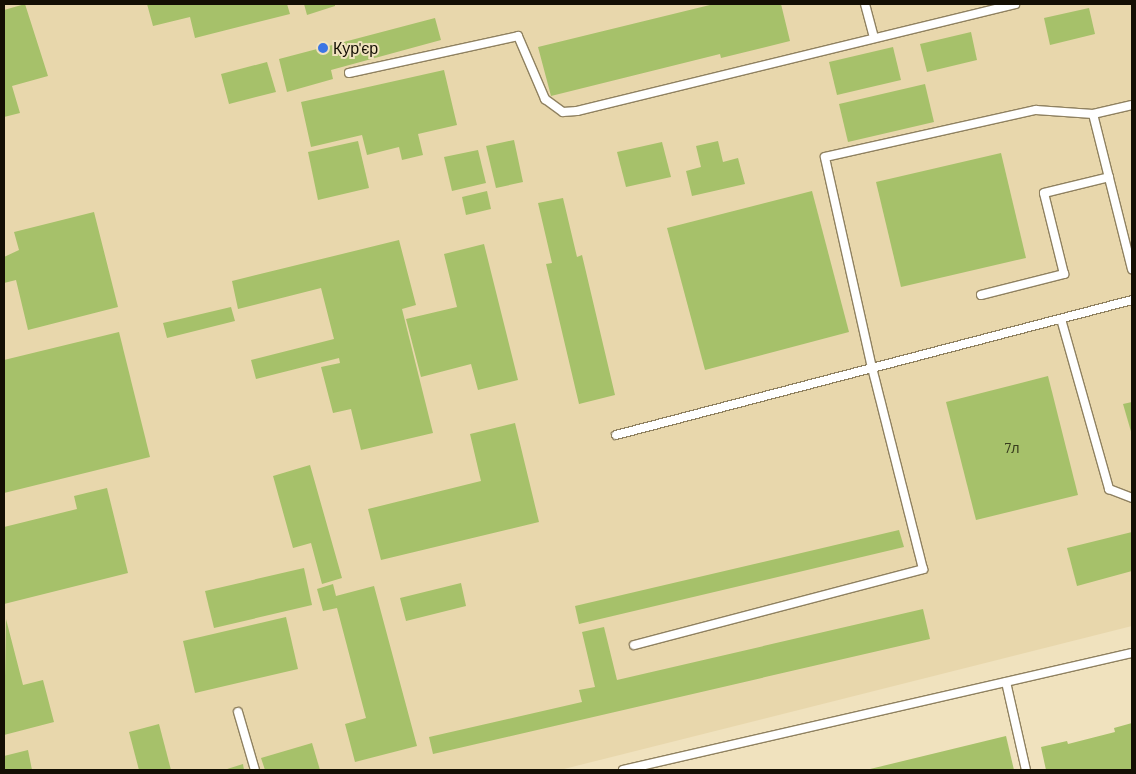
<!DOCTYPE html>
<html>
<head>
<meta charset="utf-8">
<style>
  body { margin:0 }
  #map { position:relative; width:1136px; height:774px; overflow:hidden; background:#f0e2be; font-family:Barlow,sans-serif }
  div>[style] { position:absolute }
  .built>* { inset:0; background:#e8d7ac }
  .building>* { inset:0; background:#a6c16a }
  .roads { filter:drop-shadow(1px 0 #8f8160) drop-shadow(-1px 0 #8f8160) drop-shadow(0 1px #8f8160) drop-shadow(0 -1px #8f8160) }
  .service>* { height:8px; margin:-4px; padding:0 4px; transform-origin:4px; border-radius:4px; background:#fff }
  .dots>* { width:14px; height:14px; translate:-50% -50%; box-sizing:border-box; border:2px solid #f0e2be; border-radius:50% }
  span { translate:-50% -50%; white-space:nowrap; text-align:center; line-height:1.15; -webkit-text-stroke:4px #f0e2be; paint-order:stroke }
  .number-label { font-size:14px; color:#383c1e }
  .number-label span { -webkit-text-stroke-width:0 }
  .poi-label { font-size:16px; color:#140f04 }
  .left { translate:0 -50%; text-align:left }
  .frame { position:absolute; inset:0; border:5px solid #140f04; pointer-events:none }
</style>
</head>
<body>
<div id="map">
  <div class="built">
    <div style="clip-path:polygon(4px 4px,1132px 4px,1132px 626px,560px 770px,4px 770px)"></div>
  </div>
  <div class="building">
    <div style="clip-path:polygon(25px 4px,48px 76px,12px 86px,20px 113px,4px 117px,4px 10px)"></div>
    <div style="clip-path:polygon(147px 4px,287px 4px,290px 14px,195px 38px,190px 17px,153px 26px)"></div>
    <div style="clip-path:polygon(304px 4px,335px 4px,335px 6px,307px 15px)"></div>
    <div style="clip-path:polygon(714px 4px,781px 4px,790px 41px,721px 58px,720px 54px,551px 96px,538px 47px)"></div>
    <div style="clip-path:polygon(1089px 8px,1095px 34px,1050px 45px,1044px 18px)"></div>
    <div style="clip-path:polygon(435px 18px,441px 40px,331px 70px,333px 79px,287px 92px,279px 59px)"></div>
    <div style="clip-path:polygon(971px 32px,977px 60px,927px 72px,920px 44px)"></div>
    <div style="clip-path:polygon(893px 47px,901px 80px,837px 95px,829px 62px)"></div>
    <div style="clip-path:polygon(267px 62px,276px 92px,229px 104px,221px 74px)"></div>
    <div style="clip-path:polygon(444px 70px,457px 125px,418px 134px,423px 155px,402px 160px,399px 147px,367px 155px,362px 135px,311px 147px,301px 102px)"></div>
    <div style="clip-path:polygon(925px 84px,934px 122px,848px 142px,839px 104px)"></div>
    <div style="clip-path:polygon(514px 140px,523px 182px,496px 188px,486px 146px)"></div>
    <div style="clip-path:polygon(358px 141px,369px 188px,318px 200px,308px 152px)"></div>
    <div style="clip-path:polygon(718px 141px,723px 162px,738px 158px,745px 184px,692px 196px,686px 171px,701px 167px,696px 146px)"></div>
    <div style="clip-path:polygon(662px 142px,671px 177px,626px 187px,617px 152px)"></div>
    <div style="clip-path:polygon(478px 150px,486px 183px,452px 191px,444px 157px)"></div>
    <div style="clip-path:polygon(1001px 153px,1026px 258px,901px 287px,876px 182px)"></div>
    <div style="clip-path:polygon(487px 191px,491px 209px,466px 215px,462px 197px)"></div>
    <div style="clip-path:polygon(812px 191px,849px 332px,705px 370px,667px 228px)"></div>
    <div style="clip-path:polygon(563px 198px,577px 257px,582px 255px,615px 395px,579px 404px,546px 264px,552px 263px,538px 203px)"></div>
    <div style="clip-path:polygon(94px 212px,118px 307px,28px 330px,16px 280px,4px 283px,4px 257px,19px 250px,14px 232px)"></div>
    <div style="clip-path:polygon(399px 240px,416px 305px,402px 309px,433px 433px,361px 450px,351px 409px,333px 413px,321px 367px,340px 363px,339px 358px,256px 379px,251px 360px,334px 339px,321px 288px,238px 309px,232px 281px)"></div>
    <div style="clip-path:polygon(484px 244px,518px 380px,478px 390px,471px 364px,421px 377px,406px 319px,457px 307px,444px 254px)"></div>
    <div style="clip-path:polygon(231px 307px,235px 321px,167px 338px,163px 323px)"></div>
    <div style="clip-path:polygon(119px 332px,150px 457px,4px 493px,4px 360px)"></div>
    <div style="clip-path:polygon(1048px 376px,1078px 495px,976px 520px,946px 402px)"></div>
    <div style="clip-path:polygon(1132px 402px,1132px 435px,1123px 404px)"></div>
    <div style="clip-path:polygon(515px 423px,539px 522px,381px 560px,368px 509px,481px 481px,470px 434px)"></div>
    <div style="clip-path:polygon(310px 465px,342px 578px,322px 584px,311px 543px,293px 548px,273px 476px)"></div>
    <div style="clip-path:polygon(107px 488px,128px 573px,4px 604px,4px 527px,77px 509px,74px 496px)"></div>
    <div style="clip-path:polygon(899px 530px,904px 547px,579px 624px,575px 606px)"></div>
    <div style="clip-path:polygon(1132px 532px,1132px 571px,1077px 586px,1067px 548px)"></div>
    <div style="clip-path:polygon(304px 568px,312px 605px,214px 628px,205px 591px)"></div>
    <div style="clip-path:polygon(461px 583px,466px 606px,406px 621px,400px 598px)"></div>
    <div style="clip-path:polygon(333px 584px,336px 596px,374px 586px,417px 746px,355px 762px,345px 724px,366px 718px,337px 608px,323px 611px,317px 589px)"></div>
    <div style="clip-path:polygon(923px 609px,930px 639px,433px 754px,429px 737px,582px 702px,579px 690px,595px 687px,582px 632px,604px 627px,617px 680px)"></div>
    <div style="clip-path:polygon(286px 617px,298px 669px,195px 693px,183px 641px)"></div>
    <div style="clip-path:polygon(6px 619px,23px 685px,43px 680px,54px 722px,4px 735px)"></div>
    <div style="clip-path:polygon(1132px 723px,1132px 770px,1046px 770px,1041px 747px,1067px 741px,1068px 744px,1115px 732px,1114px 728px)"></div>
    <div style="clip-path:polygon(159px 724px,171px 770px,139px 770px,129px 732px)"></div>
    <div style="clip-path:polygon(1006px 736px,1014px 770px,866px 770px)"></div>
    <div style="clip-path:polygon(312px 743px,320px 770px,265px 770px,261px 758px)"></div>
    <div style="clip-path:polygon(28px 750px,32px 770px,4px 770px,4px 756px)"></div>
    <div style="clip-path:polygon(243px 764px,244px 770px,224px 770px)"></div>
  </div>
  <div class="roads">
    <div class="service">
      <div style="left:865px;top:4px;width:35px;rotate:75deg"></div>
      <div style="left:349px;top:73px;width:173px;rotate:-12.3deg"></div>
      <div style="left:518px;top:36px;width:69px;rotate:66.8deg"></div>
      <div style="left:545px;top:99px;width:22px;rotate:36deg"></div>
      <div style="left:563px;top:112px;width:14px;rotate:-4deg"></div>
      <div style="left:577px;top:111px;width:451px;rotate:-13.7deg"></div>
      <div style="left:1132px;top:105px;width:40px;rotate:167deg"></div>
      <div style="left:1093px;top:114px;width:160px;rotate:75.9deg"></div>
      <div style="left:981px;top:295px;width:86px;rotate:-14.2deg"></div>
      <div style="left:1064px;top:274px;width:83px;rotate:-103.9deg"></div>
      <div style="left:1044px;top:193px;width:67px;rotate:-13.8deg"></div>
      <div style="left:1061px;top:319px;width:177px;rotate:74.2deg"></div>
      <div style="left:1109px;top:489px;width:25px;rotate:21deg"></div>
      <div style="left:616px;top:435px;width:533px;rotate:-14.66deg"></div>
      <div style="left:634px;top:645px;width:299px;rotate:-14.7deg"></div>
      <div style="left:923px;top:569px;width:207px;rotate:-104.2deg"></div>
      <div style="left:872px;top:368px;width:216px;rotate:-102.6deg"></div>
      <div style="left:825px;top:157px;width:216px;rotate:-12.6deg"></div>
      <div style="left:1036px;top:110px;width:57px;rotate:4deg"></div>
      <div style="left:1006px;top:682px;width:90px;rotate:77.2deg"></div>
      <div style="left:238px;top:712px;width:60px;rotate:73.7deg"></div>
      <div style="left:623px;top:770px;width:522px;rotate:-12.95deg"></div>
    </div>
  </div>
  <div class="dots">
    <div style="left:323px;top:48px;background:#3c75e4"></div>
  </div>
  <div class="number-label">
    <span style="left:1012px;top:448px">7л</span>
  </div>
  <div class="poi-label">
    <span class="left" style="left:333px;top:48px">Кур'єр</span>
  </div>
  <div class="frame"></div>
</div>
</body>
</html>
